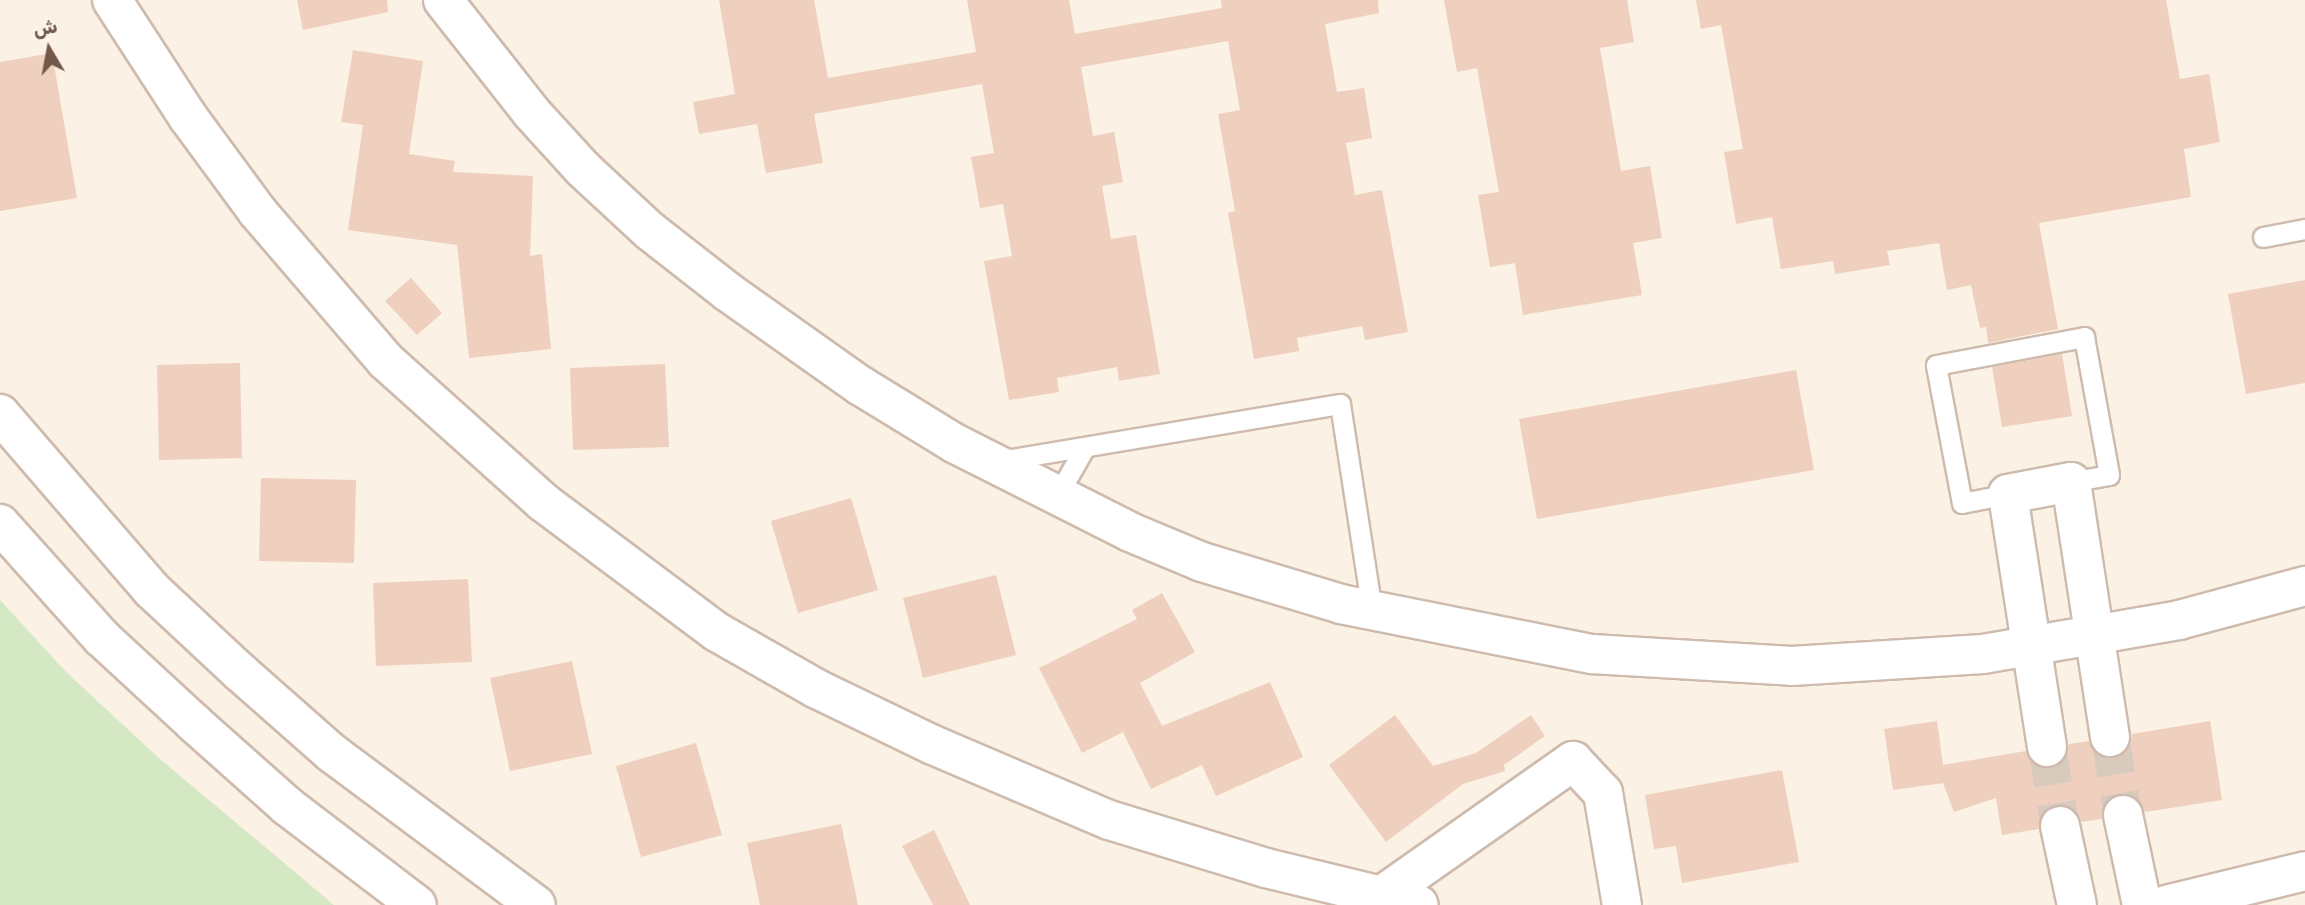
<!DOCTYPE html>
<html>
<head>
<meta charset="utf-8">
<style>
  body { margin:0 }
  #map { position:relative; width:2305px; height:905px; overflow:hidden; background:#fbf1e4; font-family:Rubik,Vazirmatn,sans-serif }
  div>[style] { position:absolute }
  .green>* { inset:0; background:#d4e8c4 }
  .building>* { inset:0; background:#efcfbd }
  .street-tunnel>* { height:38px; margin-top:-19px; transform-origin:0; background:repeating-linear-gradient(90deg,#d9cabe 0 38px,transparent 0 57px) }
  .roads { filter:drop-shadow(2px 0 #cebbae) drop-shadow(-2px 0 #cebbae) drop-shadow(0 2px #cebbae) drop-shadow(0 -2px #cebbae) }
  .lane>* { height:19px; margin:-9.5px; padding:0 9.5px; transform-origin:9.5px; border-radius:9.5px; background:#fff }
  .street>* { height:38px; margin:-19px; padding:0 19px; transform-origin:19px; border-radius:19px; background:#fff }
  span { translate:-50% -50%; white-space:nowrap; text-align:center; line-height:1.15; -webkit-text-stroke:7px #fef5ea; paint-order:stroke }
  .north { position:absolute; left:14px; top:14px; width:70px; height:70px; -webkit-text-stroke:5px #fef5ea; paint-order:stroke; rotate:350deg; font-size:19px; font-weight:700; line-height:28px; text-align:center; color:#72574b }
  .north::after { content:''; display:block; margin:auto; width:24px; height:32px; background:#72574b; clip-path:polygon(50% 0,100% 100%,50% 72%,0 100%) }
</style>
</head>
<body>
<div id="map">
  <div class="green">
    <div style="clip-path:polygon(0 600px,67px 673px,160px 759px,334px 905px,0 905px)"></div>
  </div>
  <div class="building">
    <div style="clip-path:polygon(297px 0,387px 0,388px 12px,303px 30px)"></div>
    <div style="clip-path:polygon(719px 0,814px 0,828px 78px,976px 52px,967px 0,1069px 0,1075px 34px,1222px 8px,1221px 0,1378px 0,1379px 13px,1325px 24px,1337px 92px,1364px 88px,1372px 138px,1346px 143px,1355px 195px,1382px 190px,1408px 332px,1365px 340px,1362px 326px,1297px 338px,1299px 351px,1254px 359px,1228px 213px,1235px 211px,1218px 114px,1240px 110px,1228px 41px,1081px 67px,1093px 136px,1114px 132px,1123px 182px,1102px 186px,1111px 239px,1136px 235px,1160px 374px,1119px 381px,1117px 367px,1057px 378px,1059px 392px,1009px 400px,984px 261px,1012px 256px,1003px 204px,980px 208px,971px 157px,994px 153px,982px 84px,814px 114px,823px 163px,766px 173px,757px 124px,699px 134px,693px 102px,735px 94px)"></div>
    <div style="clip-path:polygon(1444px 0,1627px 0,1634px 42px,1600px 48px,1621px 171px,1650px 166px,1662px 238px,1633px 243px,1642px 295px,1523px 315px,1515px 263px,1490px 267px,1478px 195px,1499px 192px,1477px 68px,1457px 72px)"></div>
    <div style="clip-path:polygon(1696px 0,2166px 0,2180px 79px,2209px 74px,2220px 142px,2184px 149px,2191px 197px,2039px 223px,2058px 329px,1988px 343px,1986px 327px,1980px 328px,1971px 285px,1947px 290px,1939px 243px,1887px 251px,1890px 265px,1835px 274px,1833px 261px,1781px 269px,1772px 217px,1736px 224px,1724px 152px,1743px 149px,1721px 25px,1701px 29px)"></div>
    <div style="clip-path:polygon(353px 50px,423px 61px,409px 154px,455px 161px,453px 172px,533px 176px,530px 256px,542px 254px,551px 349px,469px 358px,457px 245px,348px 230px,363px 125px,341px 122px)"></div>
    <div style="clip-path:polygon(52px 53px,77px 198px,0 211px,0 62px)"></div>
    <div style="clip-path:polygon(411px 278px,442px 313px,417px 335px,385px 301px)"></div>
    <div style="clip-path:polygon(2305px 280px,2305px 383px,2246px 394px,2228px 294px)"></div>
    <div style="clip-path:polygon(2062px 354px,2072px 416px,2002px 427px,1992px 367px)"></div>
    <div style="clip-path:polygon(240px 363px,242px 458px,159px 460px,157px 365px)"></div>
    <div style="clip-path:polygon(665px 364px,669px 447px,573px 450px,570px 368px)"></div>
    <div style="clip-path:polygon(1796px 370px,1814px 470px,1537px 519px,1519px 419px)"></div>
    <div style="clip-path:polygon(261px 478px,356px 480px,354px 563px,259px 561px)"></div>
    <div style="clip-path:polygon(851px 498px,878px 590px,798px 613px,771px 521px)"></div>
    <div style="clip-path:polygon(996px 575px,1016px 655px,923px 678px,903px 598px)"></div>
    <div style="clip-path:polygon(468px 579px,472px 662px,376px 666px,373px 583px)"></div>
    <div style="clip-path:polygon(1162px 593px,1195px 652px,1140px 683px,1162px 726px,1270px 682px,1303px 757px,1216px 796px,1202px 765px,1151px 789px,1123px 732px,1082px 753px,1039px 668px,1137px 619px,1132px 610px)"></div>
    <div style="clip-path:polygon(572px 661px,592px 754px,510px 771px,490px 678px)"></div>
    <div style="clip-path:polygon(1395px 715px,1433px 766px,1476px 753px,1531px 715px,1545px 736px,1504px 765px,1505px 771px,1463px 784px,1386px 842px,1329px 765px)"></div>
    <div style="clip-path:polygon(1937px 721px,1943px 765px,2026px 751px,2030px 761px,2050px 769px,2061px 764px,2069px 744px,2089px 741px,2101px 757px,2114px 758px,2130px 746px,2132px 734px,2210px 721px,2222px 800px,2145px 812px,2139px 800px,2119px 794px,2108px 799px,2102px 819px,2082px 822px,2076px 811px,2056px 805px,2045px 810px,2039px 829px,2002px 835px,1996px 798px,1954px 812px,1943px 783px,1893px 790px,1884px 729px)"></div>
    <div style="clip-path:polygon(696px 743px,722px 835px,641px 857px,616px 766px)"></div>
    <div style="clip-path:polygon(1782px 770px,1799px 862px,1682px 883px,1676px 846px,1654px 849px,1645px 795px)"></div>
    <div style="clip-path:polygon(841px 824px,858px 905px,760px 905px,747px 843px)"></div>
    <div style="clip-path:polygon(934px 830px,970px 905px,933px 905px,902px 846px)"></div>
  </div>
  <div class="street-tunnel">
    <div style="left:2110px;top:737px;width:79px;rotate:80.5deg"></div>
    <div style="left:2047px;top:747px;width:80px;rotate:80.7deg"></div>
  </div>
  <div class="roads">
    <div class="lane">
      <div style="left:2263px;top:237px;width:43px;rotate:-10.8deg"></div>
      <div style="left:999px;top:461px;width:346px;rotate:-9.5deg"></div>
      <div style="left:1340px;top:404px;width:208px;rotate:81.2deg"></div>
      <div style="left:2008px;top:494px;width:47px;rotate:168.9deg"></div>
      <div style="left:1962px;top:503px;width:140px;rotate:-100.7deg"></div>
      <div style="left:1936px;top:365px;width:151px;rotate:-10.7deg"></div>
      <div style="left:2084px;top:337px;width:140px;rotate:79.7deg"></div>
      <div style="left:2109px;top:475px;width:39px;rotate:170deg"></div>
      <div style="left:1057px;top:496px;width:56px;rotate:-60.3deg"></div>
    </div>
    <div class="street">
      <div style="left:112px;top:0;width:140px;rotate:57deg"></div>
      <div style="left:188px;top:117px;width:117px;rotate:53.7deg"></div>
      <div style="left:257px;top:211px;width:198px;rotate:49.3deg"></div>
      <div style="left:386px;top:361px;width:211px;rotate:41.9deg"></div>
      <div style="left:543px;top:502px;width:217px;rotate:36.8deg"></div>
      <div style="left:717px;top:632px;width:115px;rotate:29.7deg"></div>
      <div style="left:817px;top:689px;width:129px;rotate:25.8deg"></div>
      <div style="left:933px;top:745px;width:191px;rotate:23.1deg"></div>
      <div style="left:1109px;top:820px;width:164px;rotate:17deg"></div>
      <div style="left:1266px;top:868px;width:157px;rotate:13.6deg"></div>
      <div style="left:443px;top:0;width:142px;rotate:51.8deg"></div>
      <div style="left:531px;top:112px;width:77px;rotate:47.6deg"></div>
      <div style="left:583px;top:169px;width:91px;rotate:42.8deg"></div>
      <div style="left:650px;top:231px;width:99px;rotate:38deg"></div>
      <div style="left:728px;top:292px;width:163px;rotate:35.3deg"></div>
      <div style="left:861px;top:386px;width:109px;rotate:31.5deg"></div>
      <div style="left:954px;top:443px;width:197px;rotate:26.8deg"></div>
      <div style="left:1130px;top:532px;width:78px;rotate:22.6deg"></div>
      <div style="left:1202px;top:562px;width:145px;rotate:16.8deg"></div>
      <div style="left:1341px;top:604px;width:256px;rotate:11.3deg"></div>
      <div style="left:1592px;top:654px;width:200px;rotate:3.4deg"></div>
      <div style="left:1792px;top:666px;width:191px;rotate:-3.6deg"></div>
      <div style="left:1983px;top:654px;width:199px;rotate:-9.8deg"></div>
      <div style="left:2179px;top:620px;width:131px;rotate:-15.1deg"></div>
      <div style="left:0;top:414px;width:233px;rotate:49.2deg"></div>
      <div style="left:152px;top:590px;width:120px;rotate:43deg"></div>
      <div style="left:240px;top:672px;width:123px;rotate:41.4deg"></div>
      <div style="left:332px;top:753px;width:254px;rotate:36.7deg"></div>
      <div style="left:0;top:524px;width:153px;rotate:48.2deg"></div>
      <div style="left:102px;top:638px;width:125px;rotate:42.7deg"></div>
      <div style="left:194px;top:723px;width:125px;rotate:41.7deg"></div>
      <div style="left:287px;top:806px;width:163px;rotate:37.3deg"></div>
      <div style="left:2047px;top:747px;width:256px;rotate:-98.8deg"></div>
      <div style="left:2008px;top:494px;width:64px;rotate:-10.8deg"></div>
      <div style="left:2071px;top:482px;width:258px;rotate:81.3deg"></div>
      <div style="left:2123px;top:815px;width:92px;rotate:78.1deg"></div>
      <div style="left:2060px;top:826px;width:81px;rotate:77.9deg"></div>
      <div style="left:1381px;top:896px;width:235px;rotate:-35.1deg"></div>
      <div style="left:1573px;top:761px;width:44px;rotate:46.8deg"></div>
      <div style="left:1603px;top:793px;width:114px;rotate:80.4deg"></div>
      <div style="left:2166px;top:905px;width:143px;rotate:-13.7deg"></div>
    </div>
  </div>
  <div class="north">ش</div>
</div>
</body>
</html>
